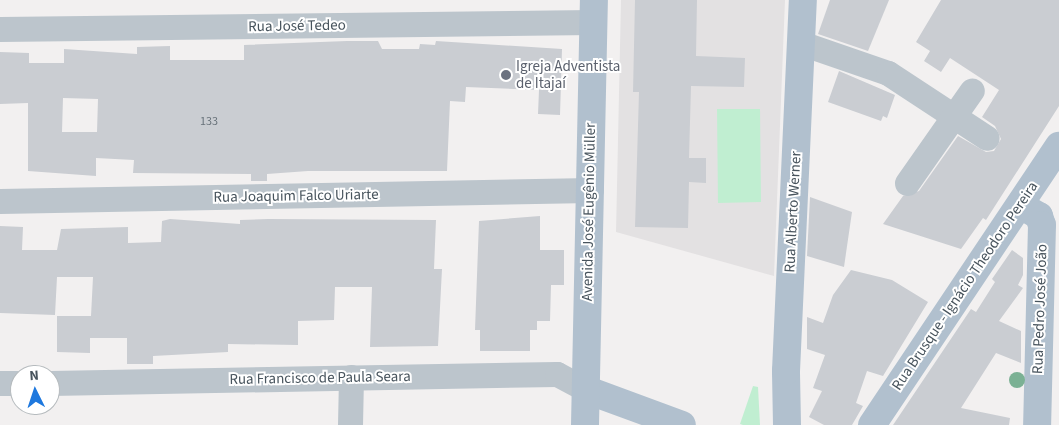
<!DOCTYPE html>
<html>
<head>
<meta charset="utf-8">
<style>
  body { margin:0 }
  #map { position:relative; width:1059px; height:425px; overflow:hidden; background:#f2f0f0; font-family:"Source Sans 3",sans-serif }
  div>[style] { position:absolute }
  .education>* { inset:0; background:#e3e1e2 }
  .green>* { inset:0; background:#c0eed1 }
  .building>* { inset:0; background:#cacdd2 }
  .minor>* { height:25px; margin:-12.5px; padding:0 12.5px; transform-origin:12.5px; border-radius:12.5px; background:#bcc5cc }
  .major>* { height:28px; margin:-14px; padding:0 14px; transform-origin:14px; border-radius:14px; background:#b1c0ce }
  .trees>* { width:16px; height:16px; margin:-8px; border-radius:50%; background:#7bb194 }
  .dots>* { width:14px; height:14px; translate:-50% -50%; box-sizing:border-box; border:2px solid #fff; border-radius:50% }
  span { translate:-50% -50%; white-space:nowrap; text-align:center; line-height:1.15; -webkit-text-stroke:4px #fff; paint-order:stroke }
  .number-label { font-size:12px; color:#68727a }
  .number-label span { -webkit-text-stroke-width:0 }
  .street-label { font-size:15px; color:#48545d }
  .worship-label { font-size:15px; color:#5b616d }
  .left { translate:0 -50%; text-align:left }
  .north { position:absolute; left:10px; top:365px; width:50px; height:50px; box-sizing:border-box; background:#fff; border:1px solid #b6bbbe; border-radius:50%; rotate:356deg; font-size:14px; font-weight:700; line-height:20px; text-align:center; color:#48545d }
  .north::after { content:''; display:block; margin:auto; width:18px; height:22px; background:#1e78de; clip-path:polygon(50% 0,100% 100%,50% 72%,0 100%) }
</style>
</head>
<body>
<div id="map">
  <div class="education">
    <div style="clip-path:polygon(621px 0,785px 0,774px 276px,616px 232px)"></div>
  </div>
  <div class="green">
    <div style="clip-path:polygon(717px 109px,760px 109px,761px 202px,718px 203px)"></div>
    <div style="clip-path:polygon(753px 386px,758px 387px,760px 425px,743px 425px,740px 424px)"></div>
  </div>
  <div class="building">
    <div style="clip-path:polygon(635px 0,697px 0,696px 56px,745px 58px,744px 87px,691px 86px,689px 158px,706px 158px,706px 183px,689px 182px,688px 228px,635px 227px,639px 92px,633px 92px)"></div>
    <div style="clip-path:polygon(830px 0,889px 0,868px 51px,818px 34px)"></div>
    <div style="clip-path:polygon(941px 0,1059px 0,1059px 106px,986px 220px,983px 218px,961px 249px,883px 224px,903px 196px,919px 191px,958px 136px,986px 152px,994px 151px,1001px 139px,995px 126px,982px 117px,999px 90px,950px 58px,941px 72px,924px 61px,930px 51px,916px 42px)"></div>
    <div style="clip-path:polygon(evenodd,347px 41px,378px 41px,382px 49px,419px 49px,420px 44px,435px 45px,436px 41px,562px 49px,560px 115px,538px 114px,539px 90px,466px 87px,465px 102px,450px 101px,447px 171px,308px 171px,267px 174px,267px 181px,251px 181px,251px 174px,133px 173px,134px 160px,96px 158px,96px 176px,28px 171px,28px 103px,0 104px,0 52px,29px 53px,29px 63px,64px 63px,64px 49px,137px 54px,137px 47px,170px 46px,170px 60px,244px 60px,244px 45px,347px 41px,63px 98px,98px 99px,97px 132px,62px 132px,63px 98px)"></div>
    <div style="clip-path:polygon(839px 71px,895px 95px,887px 118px,883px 116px,881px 121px,828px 102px)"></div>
    <div style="clip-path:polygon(810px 197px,852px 212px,844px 267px,807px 256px)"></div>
    <div style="clip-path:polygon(540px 216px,540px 250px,564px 250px,564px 285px,551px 285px,550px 321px,537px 321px,537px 330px,530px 330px,530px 351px,480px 351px,480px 330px,475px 330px,479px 221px)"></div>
    <div style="clip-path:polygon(170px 219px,240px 224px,240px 220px,268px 219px,436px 220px,434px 269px,442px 269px,438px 346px,370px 347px,372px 287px,335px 287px,334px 320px,298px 321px,298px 345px,228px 344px,228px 352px,153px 356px,153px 364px,127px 364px,127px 338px,90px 338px,90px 353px,57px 352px,57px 316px,91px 316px,93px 277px,57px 277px,55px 315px,0 313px,0 226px,23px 227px,22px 250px,57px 250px,61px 229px,128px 227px,128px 243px,161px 242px,162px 221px)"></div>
    <div style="clip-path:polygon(1012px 250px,1023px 258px,1023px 275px,1018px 285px,1023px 288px,999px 321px,1021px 331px,1021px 363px,996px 353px,961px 408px,1010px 418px,1009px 425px,893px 425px,971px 309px,976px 312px,995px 282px,992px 279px)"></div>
    <div style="clip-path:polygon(851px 270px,892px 280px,928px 302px,883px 376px,867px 371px,856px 403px,863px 406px,852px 425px,824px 425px,809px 417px,822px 391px,813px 388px,825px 355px,807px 349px,807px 317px,823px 323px,833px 295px)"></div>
  </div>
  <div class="minor">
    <div style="left:0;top:29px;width:593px;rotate:-0.68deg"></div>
    <div style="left:801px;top:43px;width:92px;rotate:19deg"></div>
    <div style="left:888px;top:73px;width:118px;rotate:33.3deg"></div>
    <div style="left:907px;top:183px;width:113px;rotate:-55deg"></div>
    <div style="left:0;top:201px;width:591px;rotate:-1.07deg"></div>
    <div style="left:0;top:383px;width:20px"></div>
    <div style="left:50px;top:383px;width:507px;rotate:-1.02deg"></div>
    <div style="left:557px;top:374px;width:34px;rotate:28deg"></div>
    <div style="left:350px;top:425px;width:48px;rotate:-88.8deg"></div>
  </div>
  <div class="major">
    <div style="left:1020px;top:205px;width:22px;rotate:30deg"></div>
    <div style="left:1039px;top:216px;width:9px;rotate:72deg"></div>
    <div style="left:1042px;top:225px;width:200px;rotate:91.4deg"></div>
    <div style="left:587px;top:390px;width:101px;rotate:20.2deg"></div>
    <div style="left:585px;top:425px;width:425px;rotate:-88.8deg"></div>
    <div style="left:787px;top:425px;width:54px;rotate:-91.1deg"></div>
    <div style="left:786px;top:371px;width:371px;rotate:-87.4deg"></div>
    <div style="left:872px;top:425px;width:336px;rotate:-56.2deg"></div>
  </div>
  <div class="trees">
    <div style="left:1017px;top:380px"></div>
  </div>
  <div class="dots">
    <div style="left:506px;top:75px;background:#6b7280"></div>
  </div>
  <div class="number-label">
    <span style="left:209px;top:122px">133</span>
  </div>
  <div class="street-label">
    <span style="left:297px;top:26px;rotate:-1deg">Rua José Tedeo</span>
    <span style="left:296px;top:196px;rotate:-1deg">Rua Joaquim Falco Uriarte</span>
    <span style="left:589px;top:212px;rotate:-89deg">Avenida José Eugênio Müller</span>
    <span style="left:793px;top:212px;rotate:-87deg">Rua Alberto Werner</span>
    <span style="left:965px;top:286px;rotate:-56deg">Rua Brusque - Ignácio Theodoro Pereira</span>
    <span style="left:1040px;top:309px;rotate:-88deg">Rua Pedro José João</span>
    <span style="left:320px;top:378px;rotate:-1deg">Rua Francisco de Paula Seara</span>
  </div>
  <div class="worship-label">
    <span class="left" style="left:516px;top:75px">Igreja Adventista<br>de Itajaí</span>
  </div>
  <div class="north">N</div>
</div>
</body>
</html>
